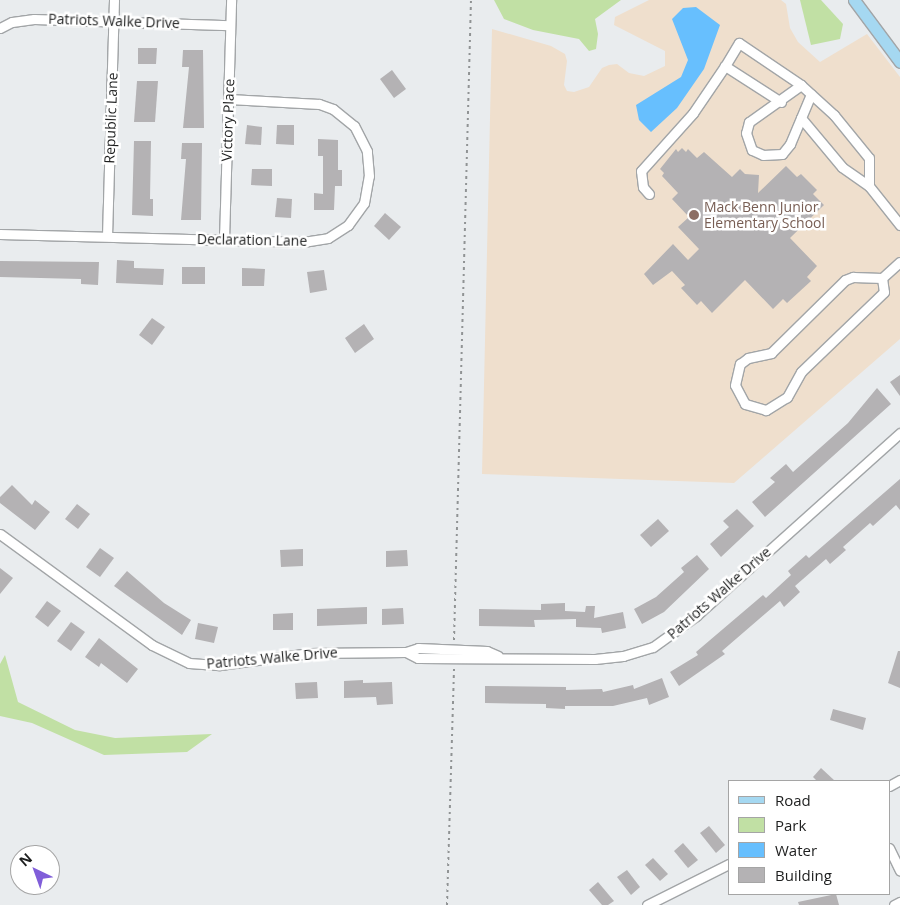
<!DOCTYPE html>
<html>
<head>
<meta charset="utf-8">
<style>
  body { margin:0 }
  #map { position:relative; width:900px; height:905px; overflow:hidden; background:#e9ecee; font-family:"Open Sans",sans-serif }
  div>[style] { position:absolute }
  .education>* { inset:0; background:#efdfcd }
  .green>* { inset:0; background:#c1e0a4 }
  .water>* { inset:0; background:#67bffe }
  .building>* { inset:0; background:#b4b2b4 }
  .path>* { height:2px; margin-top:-1px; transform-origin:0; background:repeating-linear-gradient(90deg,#909394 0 2.5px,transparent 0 6.5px) }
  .roads { filter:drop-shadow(1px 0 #a2a5a7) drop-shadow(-1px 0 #a2a5a7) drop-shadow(0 1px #a2a5a7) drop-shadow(0 -1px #a2a5a7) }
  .minor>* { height:9px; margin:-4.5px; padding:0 4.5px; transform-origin:4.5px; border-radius:4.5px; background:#fff }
  .major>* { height:11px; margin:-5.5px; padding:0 5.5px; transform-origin:5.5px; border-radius:5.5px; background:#a5d8f1 }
  .dots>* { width:14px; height:14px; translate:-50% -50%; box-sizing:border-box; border:2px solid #fff; border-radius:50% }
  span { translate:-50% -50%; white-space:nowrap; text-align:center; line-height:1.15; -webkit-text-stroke:5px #fff; paint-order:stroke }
  .street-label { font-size:14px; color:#1d1e1e }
  .education-label { font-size:14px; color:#785e54 }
  .left { translate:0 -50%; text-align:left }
  .legend { position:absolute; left:728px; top:780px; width:162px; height:115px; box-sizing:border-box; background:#fff; border:1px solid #a5a5a5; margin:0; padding:6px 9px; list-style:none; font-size:15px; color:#1d1e1e }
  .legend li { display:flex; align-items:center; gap:10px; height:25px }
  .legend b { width:25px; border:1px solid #a5a5a5 }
  .north { position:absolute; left:10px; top:845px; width:50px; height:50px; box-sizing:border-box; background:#fff; border:1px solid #a5a5a5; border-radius:50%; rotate:318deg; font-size:14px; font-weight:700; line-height:20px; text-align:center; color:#1d1e1e }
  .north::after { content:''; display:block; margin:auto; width:18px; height:22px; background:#805ed9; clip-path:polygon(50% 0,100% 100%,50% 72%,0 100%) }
</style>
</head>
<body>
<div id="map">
  <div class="education">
    <div style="clip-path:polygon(649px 0,781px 0,786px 4px,790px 28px,798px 42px,820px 62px,867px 34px,900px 77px,900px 339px,734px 483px,482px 474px,492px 29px,551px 46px,565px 54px,567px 61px,564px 85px,567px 91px,574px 92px,589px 87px,602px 68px,609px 65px,617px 64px,629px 73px,644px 76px,665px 66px,665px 51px,614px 25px,615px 17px)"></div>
  </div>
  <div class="green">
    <div style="clip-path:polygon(494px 0,621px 0,595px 19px,598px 34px,596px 49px,589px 51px,579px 39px,533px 30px,504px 19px)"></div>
    <div style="clip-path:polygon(800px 0,821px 0,843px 24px,840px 39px,811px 45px)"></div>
    <div style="clip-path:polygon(5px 655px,18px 702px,75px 730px,115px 738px,212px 734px,187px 752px,104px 755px,32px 723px,0 716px,0 664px)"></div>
  </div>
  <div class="water">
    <div style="clip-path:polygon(696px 7px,720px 25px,704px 69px,677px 108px,651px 132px,639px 120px,636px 105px,681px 77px,688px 60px,672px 19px,683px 8px)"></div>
  </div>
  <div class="building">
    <div style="clip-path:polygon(138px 48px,157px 48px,156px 64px,138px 64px)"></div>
    <div style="clip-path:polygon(183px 50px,203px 50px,204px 128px,183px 128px,189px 67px,182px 67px)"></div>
    <div style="clip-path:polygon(392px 70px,406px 89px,394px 98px,380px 79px)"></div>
    <div style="clip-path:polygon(137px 81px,158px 81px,155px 122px,134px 122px)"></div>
    <div style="clip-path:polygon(247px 125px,262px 127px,261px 145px,245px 144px)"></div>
    <div style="clip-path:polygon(277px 125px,294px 125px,294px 145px,276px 144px)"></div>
    <div style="clip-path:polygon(318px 139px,338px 140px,338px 170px,342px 170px,342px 186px,335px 186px,334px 210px,314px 210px,314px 193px,323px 194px,323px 156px,318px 156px)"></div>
    <div style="clip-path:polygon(134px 141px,151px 141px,150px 199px,153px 199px,153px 216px,132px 215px)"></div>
    <div style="clip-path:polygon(182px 143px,202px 143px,201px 220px,181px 220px,186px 159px,181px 159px)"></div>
    <div style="clip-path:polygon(682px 148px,686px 152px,688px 149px,697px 158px,704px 152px,732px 177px,740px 169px,745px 174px,759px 175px,758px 193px,786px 166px,797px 177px,801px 174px,817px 190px,813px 194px,824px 205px,790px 238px,817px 266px,807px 277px,811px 281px,787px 303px,783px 299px,773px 309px,745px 280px,712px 313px,701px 301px,697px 305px,681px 288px,685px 285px,672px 271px,653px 285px,644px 274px,673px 244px,688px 260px,699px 249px,678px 227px,689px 217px,672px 199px,678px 193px,662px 176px,664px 173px,660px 169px,676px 149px,678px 152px)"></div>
    <div style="clip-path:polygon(252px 169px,272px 169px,272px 186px,251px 185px)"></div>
    <div style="clip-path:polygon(277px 198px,292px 199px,291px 218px,275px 217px)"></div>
    <div style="clip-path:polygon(385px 213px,401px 227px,389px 240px,374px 226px)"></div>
    <div style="clip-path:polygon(117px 260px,134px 261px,134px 268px,164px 269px,163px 285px,116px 283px)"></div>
    <div style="clip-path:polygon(0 261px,99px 262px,98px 285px,81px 284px,81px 279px,0 277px)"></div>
    <div style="clip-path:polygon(182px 267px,205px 267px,205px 284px,182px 284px)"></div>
    <div style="clip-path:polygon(242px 268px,265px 269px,264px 286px,242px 286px)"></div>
    <div style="clip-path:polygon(324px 270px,327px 290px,310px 293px,307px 272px)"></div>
    <div style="clip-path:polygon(152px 318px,165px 327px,152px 345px,139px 335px)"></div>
    <div style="clip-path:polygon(364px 324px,374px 339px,355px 353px,345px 338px)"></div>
    <div style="clip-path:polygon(900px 375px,900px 396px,890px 382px)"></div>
    <div style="clip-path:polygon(877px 388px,891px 404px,765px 517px,752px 502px,775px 482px,770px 478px,786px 464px,793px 472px,848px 423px)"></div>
    <div style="clip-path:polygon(900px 479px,900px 510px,896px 505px,873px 526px,870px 523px,843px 547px,846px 550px,830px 564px,826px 559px,795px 586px,800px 592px,784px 607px,780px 601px,722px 651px,725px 654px,679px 686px,670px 672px,698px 655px,696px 652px,763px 595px,766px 598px,791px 575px,788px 571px,806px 555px,809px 558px)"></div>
    <div style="clip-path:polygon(12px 485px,32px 505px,35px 500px,50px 512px,35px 530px,0 503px,0 497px)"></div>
    <div style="clip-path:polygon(77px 504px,90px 514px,78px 529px,65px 519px)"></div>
    <div style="clip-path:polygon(737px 509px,754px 526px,721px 557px,710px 544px,729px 527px,723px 521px)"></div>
    <div style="clip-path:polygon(658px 519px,669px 531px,651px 547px,640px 535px)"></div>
    <div style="clip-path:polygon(100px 548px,114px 558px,100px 577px,86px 567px)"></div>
    <div style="clip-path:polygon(303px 549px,303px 566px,281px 567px,280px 550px)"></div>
    <div style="clip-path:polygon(407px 550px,408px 566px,386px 567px,386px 551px)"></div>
    <div style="clip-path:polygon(697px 555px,709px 569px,664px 612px,642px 624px,634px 609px,656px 597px,684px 572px,681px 568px)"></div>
    <div style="clip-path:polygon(0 568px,13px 578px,0 594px)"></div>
    <div style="clip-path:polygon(127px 571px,164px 603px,191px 620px,182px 635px,114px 586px)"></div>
    <div style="clip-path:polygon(47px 601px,61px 611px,48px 627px,35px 617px)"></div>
    <div style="clip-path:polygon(565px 603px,565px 611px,585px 612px,586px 606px,595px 606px,594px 618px,623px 612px,626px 628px,602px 633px,601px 628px,576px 627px,576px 619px,534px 620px,535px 627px,479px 626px,479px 609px,541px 610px,541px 604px)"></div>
    <div style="clip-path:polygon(367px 607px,367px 624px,317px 626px,317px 609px)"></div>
    <div style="clip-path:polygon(403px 608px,404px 624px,382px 625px,382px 609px)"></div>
    <div style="clip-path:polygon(293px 613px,293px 630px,273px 630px,273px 614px)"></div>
    <div style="clip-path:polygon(71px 622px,85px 632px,71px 651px,57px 641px)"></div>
    <div style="clip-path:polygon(198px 623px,218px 627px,214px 643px,195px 639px)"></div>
    <div style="clip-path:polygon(99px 638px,138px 669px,127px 683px,101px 663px,99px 667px,85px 657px)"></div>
    <div style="clip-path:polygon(898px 651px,900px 651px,900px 688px,888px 683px)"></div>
    <div style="clip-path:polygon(662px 678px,669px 697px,649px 705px,647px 698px,613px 706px,565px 706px,565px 709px,546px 708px,546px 704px,485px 703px,485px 686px,566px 687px,566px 690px,602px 689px,603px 692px,633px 685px,634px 689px)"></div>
    <div style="clip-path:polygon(363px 680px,363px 683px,392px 682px,393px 704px,377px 705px,376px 697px,344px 698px,344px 681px)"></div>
    <div style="clip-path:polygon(317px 682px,318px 698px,296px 699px,295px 683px)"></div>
    <div style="clip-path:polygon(833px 709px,866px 718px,863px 730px,830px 720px)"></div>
    <div style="clip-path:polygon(821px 768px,835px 781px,817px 781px,813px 777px)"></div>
    <div style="clip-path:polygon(709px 826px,725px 845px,716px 853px,700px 833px)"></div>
    <div style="clip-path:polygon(683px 843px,698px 860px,688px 868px,674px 851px)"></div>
    <div style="clip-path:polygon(653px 858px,668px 874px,660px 881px,645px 865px)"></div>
    <div style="clip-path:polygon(627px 870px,640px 887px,631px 895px,617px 877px)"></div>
    <div style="clip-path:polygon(598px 882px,614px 901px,608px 905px,602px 905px,589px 890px)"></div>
    <div style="clip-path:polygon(836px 894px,839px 905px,799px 905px,798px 902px)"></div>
  </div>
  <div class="path">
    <div style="left:454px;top:640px;width:640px;rotate:-88.48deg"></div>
    <div style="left:447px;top:905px;width:238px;rotate:-88.3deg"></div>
  </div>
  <div class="roads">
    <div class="minor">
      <div style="left:0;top:28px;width:13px;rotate:-27deg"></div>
      <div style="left:12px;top:22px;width:22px;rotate:-8deg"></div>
      <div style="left:34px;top:19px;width:196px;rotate:1.8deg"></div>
      <div style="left:801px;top:85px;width:64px;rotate:144.6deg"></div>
      <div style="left:749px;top:122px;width:11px;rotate:105deg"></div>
      <div style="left:746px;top:133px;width:18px;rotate:71deg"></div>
      <div style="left:752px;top:150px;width:12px;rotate:24deg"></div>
      <div style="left:763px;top:155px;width:19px;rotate:-3deg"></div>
      <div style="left:782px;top:154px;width:13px;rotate:-51deg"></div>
      <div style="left:790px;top:144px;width:54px;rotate:-67.2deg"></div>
      <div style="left:781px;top:102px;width:67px;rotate:-147.3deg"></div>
      <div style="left:725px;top:66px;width:27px;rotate:-59deg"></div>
      <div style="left:739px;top:43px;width:75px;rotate:34.1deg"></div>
      <div style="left:801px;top:85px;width:45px;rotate:42.3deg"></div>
      <div style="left:834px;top:115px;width:55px;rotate:50.9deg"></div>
      <div style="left:869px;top:158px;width:28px;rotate:90deg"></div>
      <div style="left:869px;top:186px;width:33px;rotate:-145deg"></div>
      <div style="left:842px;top:167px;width:64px;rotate:-129.9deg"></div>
      <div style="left:869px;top:186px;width:50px;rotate:51.5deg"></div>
      <div style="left:649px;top:194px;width:9px;rotate:-131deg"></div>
      <div style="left:643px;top:187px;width:16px;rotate:-97deg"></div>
      <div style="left:641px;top:171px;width:78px;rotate:-48.1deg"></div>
      <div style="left:693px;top:113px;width:57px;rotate:-55.8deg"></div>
      <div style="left:0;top:234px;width:303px;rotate:1.5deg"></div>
      <div style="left:303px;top:242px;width:25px;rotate:-9deg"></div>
      <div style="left:328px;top:238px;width:24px;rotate:-33deg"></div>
      <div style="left:348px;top:225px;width:27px;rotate:-54deg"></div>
      <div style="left:364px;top:203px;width:27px;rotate:-80deg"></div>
      <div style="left:369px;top:176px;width:25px;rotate:-95deg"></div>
      <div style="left:367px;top:151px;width:28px;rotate:-117deg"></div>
      <div style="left:354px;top:126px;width:27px;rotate:-141deg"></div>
      <div style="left:333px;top:109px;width:15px;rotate:-160deg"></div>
      <div style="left:319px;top:104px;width:90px;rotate:-176.8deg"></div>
      <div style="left:107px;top:236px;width:236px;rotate:-88.3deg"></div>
      <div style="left:224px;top:240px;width:240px;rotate:-88.3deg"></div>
      <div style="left:882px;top:278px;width:14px;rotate:82deg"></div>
      <div style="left:884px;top:292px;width:115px;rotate:136.1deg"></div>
      <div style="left:801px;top:372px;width:29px;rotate:119deg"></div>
      <div style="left:787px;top:397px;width:25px;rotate:148deg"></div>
      <div style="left:766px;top:410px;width:22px;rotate:-164deg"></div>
      <div style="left:745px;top:404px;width:21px;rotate:-118deg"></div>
      <div style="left:735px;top:385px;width:22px;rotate:-77deg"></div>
      <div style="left:740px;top:364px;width:10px;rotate:-37deg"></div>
      <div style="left:748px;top:358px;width:24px;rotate:-12deg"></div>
      <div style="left:771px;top:353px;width:104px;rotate:-44.6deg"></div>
      <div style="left:845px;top:280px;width:9px;rotate:-21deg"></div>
      <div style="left:853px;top:277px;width:29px;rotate:2deg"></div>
      <div style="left:882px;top:278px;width:24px;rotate:-42deg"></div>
      <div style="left:0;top:534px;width:188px;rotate:36.1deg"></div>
      <div style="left:152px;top:645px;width:41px;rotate:25.9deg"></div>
      <div style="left:189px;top:663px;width:31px;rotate:4deg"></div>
      <div style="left:220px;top:665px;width:91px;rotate:-7.6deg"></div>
      <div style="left:310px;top:653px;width:96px;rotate:-0.6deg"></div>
      <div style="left:406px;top:652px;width:13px;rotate:-18deg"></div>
      <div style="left:418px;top:648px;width:69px;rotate:2.5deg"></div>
      <div style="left:487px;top:651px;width:12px;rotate:24deg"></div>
      <div style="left:406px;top:652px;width:13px;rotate:27deg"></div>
      <div style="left:418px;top:658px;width:177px;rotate:0.3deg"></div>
      <div style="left:595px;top:659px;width:28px;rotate:-6deg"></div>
      <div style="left:623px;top:656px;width:31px;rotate:-17deg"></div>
      <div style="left:653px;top:647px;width:53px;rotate:-35.8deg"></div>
      <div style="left:696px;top:616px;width:274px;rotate:-41.9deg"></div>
      <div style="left:889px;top:786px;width:13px;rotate:-29deg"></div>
      <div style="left:889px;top:848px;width:25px;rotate:64deg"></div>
      <div style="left:647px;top:905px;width:92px;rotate:-26.6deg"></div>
      <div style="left:894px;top:905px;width:7px;rotate:-27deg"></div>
    </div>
    <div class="major">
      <div style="left:854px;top:0;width:77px;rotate:53.4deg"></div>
    </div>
  </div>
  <div class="dots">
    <div style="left:694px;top:215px;background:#8d6e63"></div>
  </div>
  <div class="street-label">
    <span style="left:114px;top:21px;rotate:2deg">Patriots Walke Drive</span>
    <span style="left:111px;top:118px;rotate:-88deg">Republic Lane</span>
    <span style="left:228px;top:120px;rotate:-88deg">Victory Place</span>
    <span style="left:252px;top:240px;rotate:1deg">Declaration Lane</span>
    <span style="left:719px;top:593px;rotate:-41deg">Patriots Walke Drive</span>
    <span style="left:272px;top:658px;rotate:-5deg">Patriots Walke Drive</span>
  </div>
  <div class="education-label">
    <span class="left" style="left:704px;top:215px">Mack Benn Junior<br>Elementary School</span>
  </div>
  <ul class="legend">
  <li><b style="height:6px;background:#a5d8f1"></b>Road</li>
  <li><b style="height:14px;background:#c1e0a4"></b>Park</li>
  <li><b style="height:14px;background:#67bffe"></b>Water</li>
  <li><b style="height:14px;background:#b4b2b4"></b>Building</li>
  </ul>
  <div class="north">N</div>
</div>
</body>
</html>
